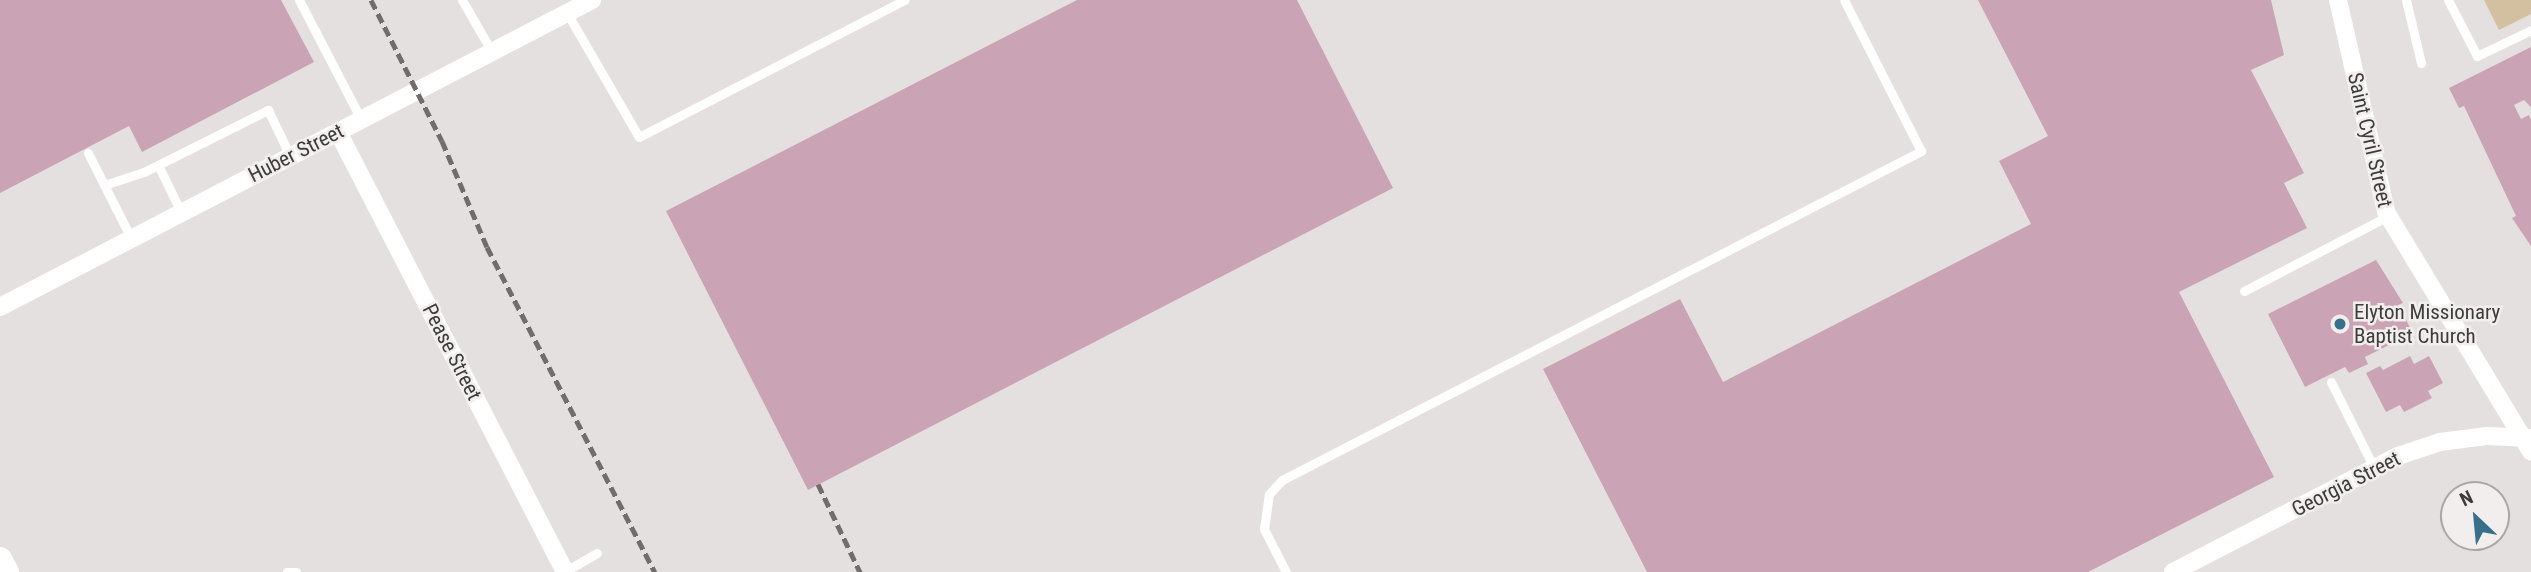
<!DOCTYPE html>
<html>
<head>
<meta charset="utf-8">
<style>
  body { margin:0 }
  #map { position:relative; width:2531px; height:572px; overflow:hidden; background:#e5e0e0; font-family:"Roboto Condensed",sans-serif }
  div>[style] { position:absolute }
  .green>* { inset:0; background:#d3c0a1 }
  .building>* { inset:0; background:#caa3b4 }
  .lane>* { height:9px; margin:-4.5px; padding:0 4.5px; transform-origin:4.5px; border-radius:4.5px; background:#fff }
  .street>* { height:18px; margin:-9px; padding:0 9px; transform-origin:9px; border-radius:9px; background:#fff }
  .secondary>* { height:24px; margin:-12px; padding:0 12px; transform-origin:12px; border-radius:12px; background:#fff }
  .rail>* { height:5px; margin-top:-2.5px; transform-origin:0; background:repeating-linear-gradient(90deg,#6f6d6d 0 10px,transparent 0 15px) }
  .dots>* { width:19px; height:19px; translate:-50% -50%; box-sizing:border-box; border:4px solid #f2eeed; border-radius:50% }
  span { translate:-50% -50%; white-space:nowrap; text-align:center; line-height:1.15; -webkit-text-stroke:5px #f2eeed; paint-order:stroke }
  .street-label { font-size:21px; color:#3d3c3c }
  .poi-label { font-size:21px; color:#3d3c3c }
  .left { translate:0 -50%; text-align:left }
  .north { position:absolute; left:2440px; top:481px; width:70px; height:70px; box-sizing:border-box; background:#f2eeed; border:2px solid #aaa7a6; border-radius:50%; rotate:334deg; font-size:19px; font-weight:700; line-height:28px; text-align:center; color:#3d3c3c }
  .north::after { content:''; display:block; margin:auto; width:24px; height:32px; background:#37708a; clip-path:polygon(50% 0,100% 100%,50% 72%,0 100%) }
</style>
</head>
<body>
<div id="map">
  <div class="green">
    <div style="clip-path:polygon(2484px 0,2531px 0,2531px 14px,2499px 30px)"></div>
  </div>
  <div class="building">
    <div style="clip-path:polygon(0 0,281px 0,314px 62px,142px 152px,129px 126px,0 193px)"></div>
    <div style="clip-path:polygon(1077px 0,1297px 0,1393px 188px,808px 490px,666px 211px)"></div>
    <div style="clip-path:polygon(1978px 0,2271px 0,2284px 55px,2251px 70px,2304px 173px,2284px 183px,2307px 228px,2179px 292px,2274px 477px,2088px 572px,1647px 572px,1543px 369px,1680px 299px,1723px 382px,2031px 224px,1999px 161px,2048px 136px)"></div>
    <div style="clip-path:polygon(2531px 47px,2531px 107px,2524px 100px,2514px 105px,2521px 119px,2529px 115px,2531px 120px,2531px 246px,2512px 218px,2516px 216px,2464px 106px,2459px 108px,2449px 88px)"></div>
    <div style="clip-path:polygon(2376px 260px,2403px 303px,2398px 305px,2413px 333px,2365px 357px,2368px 364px,2349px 373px,2345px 367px,2305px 387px,2268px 314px)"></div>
    <div style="clip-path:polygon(2410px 356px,2414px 364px,2429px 356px,2443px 383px,2428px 391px,2432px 398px,2404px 412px,2400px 405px,2386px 412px,2366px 373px,2380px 366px,2383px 370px)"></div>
  </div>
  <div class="lane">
    <div style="left:299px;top:0;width:134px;rotate:62.5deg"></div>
    <div style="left:462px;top:0;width:60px;rotate:60deg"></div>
    <div style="left:2406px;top:0;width:65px;rotate:76.6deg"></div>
    <div style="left:2448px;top:0;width:63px;rotate:62.6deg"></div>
    <div style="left:2477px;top:56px;width:60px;rotate:-25.7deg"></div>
    <div style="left:567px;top:13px;width:143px;rotate:59.9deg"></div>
    <div style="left:639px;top:137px;width:299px;rotate:-27.3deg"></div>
    <div style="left:88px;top:153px;width:95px;rotate:63.2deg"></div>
    <div style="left:158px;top:165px;width:52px;rotate:63.9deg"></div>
    <div style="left:104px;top:185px;width:42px;rotate:-18deg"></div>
    <div style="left:144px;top:172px;width:139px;rotate:-26.6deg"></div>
    <div style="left:268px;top:110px;width:51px;rotate:64.4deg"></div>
    <div style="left:2244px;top:291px;width:162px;rotate:-27.5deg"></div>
    <div style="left:2331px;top:382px;width:96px;rotate:63.4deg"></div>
    <div style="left:287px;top:572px;width:9px"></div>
    <div style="left:564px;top:572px;width:38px;rotate:-30deg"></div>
    <div style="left:1286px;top:572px;width:48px;rotate:-117.1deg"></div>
    <div style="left:1264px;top:529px;width:35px;rotate:-82deg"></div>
    <div style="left:1269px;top:494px;width:19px;rotate:-47deg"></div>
    <div style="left:1282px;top:480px;width:719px;rotate:-27.24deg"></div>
    <div style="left:1921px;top:151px;width:169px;rotate:-117deg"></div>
  </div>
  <div class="street">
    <div style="left:2338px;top:0;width:217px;rotate:77.2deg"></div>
    <div style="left:2386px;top:212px;width:280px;rotate:58.8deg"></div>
    <div style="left:338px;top:132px;width:494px;rotate:62.7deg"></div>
    <div style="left:0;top:307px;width:667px;rotate:-27.41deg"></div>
    <div style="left:2173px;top:572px;width:253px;rotate:-27.3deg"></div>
    <div style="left:2398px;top:456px;width:44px;rotate:-18.4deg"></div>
    <div style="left:2440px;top:442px;width:46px;rotate:-7.4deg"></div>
    <div style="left:2486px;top:436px;width:45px;rotate:2.5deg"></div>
  </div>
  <div class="secondary">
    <div style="left:0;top:559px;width:15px;rotate:62deg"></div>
  </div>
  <div class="rail">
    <div style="left:371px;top:0;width:158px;rotate:63.3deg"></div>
    <div style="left:442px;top:141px;width:115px;rotate:67deg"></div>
    <div style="left:487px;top:247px;width:366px;rotate:62.7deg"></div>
    <div style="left:818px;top:484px;width:98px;rotate:64.5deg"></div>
  </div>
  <div class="dots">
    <div style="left:2340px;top:324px;background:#37708a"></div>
  </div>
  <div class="street-label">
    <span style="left:2370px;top:140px;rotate:77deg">Saint Cyril Street</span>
    <span style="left:296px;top:153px;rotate:-27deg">Huber Street</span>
    <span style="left:452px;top:352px;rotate:63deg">Pease Street</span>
    <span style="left:2346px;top:484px;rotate:-27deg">Georgia Street</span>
  </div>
  <div class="poi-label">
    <span class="left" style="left:2354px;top:324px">Elyton Missionary<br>Baptist Church</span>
  </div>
  <div class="north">N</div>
</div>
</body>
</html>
